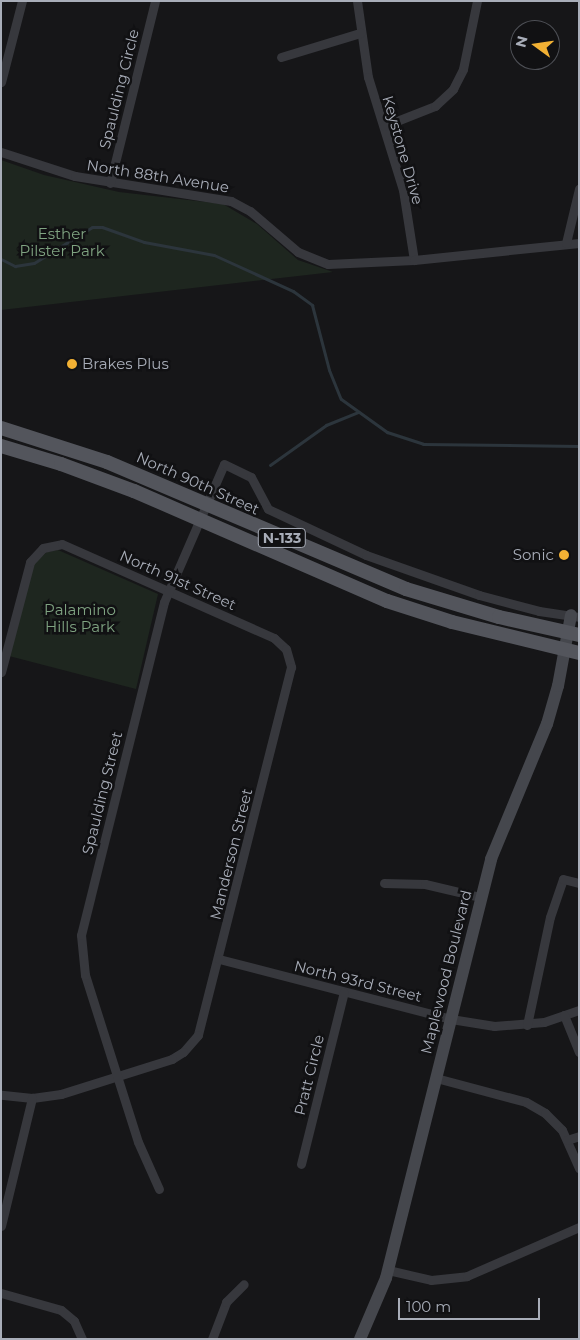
<!DOCTYPE html>
<html>
<head>
<meta charset="utf-8">
<style>
  body { margin:0 }
  #map { position:relative; width:580px; height:1340px; overflow:hidden; background:#161618; font-family:Montserrat,sans-serif }
  div>[style] { position:absolute }
  .green>* { inset:0; background:#1e261f }
  .stream>* { height:3px; margin:-1.5px; padding:0 1.5px; transform-origin:1.5px; border-radius:1.5px; background:#2c353c }
  .street>* { height:9px; margin:-4.5px; padding:0 4.5px; transform-origin:4.5px; border-radius:4.5px; background:#37383d }
  .secondary>* { height:12px; margin:-6px; padding:0 6px; transform-origin:6px; border-radius:6px; background:#45474d }
  .primary>* { height:14px; margin:-7px; padding:0 7px; transform-origin:7px; border-radius:7px; background:#53555c }
  .dots>* { width:14px; height:14px; translate:-50% -50%; box-sizing:border-box; border:2px solid #111113; border-radius:50% }
  span { translate:-50% -50%; white-space:nowrap; text-align:center; line-height:1.15; -webkit-text-stroke:5px #111113; paint-order:stroke }
  .shield-label span { padding:1px 4px; background:#111113; border:1px solid; border-radius:4px; -webkit-text-stroke-width:0 }
  .shield-label { font-size:14px; color:#a8adb8; font-weight:700 }
  .street-label { font-size:15px; color:#a8adb8 }
  .park-label { font-size:15px; color:#7fa381 }
  .poi-label { font-size:15px; color:#a8adb8 }
  .left { translate:0 -50%; text-align:left }
  .right { translate:-100% -50%; text-align:right }
  .frame { position:absolute; inset:0; border:2px solid #a8adb8; pointer-events:none }
  .north { position:absolute; left:510px; top:20px; width:50px; height:50px; box-sizing:border-box; background:#111113; border:1px solid #4d4f55; border-radius:50%; rotate:284deg; font-size:14px; font-weight:700; line-height:20px; text-align:center; color:#a8adb8 }
  .north::after { content:''; display:block; margin:auto; width:18px; height:22px; background:#f2b134; clip-path:polygon(50% 0,100% 100%,50% 72%,0 100%) }
  .scale { position:absolute; left:398px; top:1298px; width:142px; height:22px; box-sizing:border-box; border:2px solid #a8adb8; border-top:0; padding-left:6px; font-size:15px; line-height:18px; white-space:nowrap; color:#a8adb8; -webkit-text-stroke:4px #111113; paint-order:stroke }
</style>
</head>
<body>
<div id="map">
  <div class="green">
    <div style="clip-path:polygon(1px 160px,44px 175px,119px 192px,223px 204px,257px 224px,298px 260px,333px 272px,1px 310px)"></div>
    <div style="clip-path:polygon(58px 550px,158px 594px,136px 689px,9px 656px,33px 564px,47px 552px)"></div>
  </div>
  <div class="stream">
    <div style="left:1px;top:259px;width:16px;rotate:27deg"></div>
    <div style="left:15px;top:266px;width:19px;rotate:-9deg"></div>
    <div style="left:34px;top:263px;width:68px;rotate:-31.8deg"></div>
    <div style="left:92px;top:227px;width:10px"></div>
    <div style="left:102px;top:227px;width:45px;rotate:19.7deg"></div>
    <div style="left:144px;top:242px;width:71px;rotate:10.5deg"></div>
    <div style="left:214px;top:255px;width:87px;rotate:24.5deg"></div>
    <div style="left:293px;top:291px;width:24px;rotate:36deg"></div>
    <div style="left:312px;top:305px;width:67px;rotate:75.3deg"></div>
    <div style="left:329px;top:370px;width:31px;rotate:68deg"></div>
    <div style="left:341px;top:399px;width:57px;rotate:35.7deg"></div>
    <div style="left:387px;top:432px;width:38px;rotate:18deg"></div>
    <div style="left:423px;top:444px;width:156px;rotate:0.7deg"></div>
    <div style="left:270px;top:465px;width:69px;rotate:-35.5deg"></div>
    <div style="left:326px;top:425px;width:35px;rotate:-22deg"></div>
  </div>
  <div class="street">
    <div style="left:357px;top:1px;width:77px;rotate:81.8deg"></div>
    <div style="left:368px;top:77px;width:118px;rotate:72.8deg"></div>
    <div style="left:403px;top:190px;width:71px;rotate:81.1deg"></div>
    <div style="left:281px;top:57px;width:83px;rotate:-16.9deg"></div>
    <div style="left:1px;top:82px;width:84px;rotate:-75.5deg"></div>
    <div style="left:384px;top:126px;width:55px;rotate:-21.4deg"></div>
    <div style="left:435px;top:106px;width:25px;rotate:-43deg"></div>
    <div style="left:453px;top:89px;width:22px;rotate:-63deg"></div>
    <div style="left:463px;top:69px;width:69px;rotate:-78.4deg"></div>
    <div style="left:1px;top:152px;width:78px;rotate:18deg"></div>
    <div style="left:75px;top:176px;width:158px;rotate:9.1deg"></div>
    <div style="left:231px;top:201px;width:21px;rotate:28deg"></div>
    <div style="left:250px;top:211px;width:63px;rotate:40.5deg"></div>
    <div style="left:298px;top:252px;width:32px;rotate:22deg"></div>
    <div style="left:328px;top:264px;width:86px;rotate:-2.7deg"></div>
    <div style="left:414px;top:260px;width:166px;rotate:-5.9deg"></div>
    <div style="left:110px;top:183px;width:187px;rotate:-76.1deg"></div>
    <div style="left:566px;top:243px;width:56px;rotate:-76.5deg"></div>
    <div style="left:1px;top:672px;width:114px;rotate:-75.2deg"></div>
    <div style="left:30px;top:562px;width:19px;rotate:-47deg"></div>
    <div style="left:43px;top:548px;width:19px;rotate:-12deg"></div>
    <div style="left:62px;top:544px;width:232px;rotate:23.9deg"></div>
    <div style="left:274px;top:638px;width:16px;rotate:43deg"></div>
    <div style="left:286px;top:649px;width:19px;rotate:74deg"></div>
    <div style="left:291px;top:667px;width:380px;rotate:104.2deg"></div>
    <div style="left:198px;top:1035px;width:23px;rotate:131deg"></div>
    <div style="left:183px;top:1052px;width:13px;rotate:148deg"></div>
    <div style="left:172px;top:1059px;width:116px;rotate:162.5deg"></div>
    <div style="left:61px;top:1094px;width:29px;rotate:172deg"></div>
    <div style="left:32px;top:1098px;width:31px;rotate:-174deg"></div>
    <div style="left:384px;top:883px;width:41px;rotate:1.4deg"></div>
    <div style="left:425px;top:884px;width:57px;rotate:13.3deg"></div>
    <div style="left:219px;top:959px;width:240px;rotate:14.5deg"></div>
    <div style="left:451px;top:1019px;width:44px;rotate:9.2deg"></div>
    <div style="left:494px;top:1026px;width:50px;rotate:-4.6deg"></div>
    <div style="left:544px;top:1022px;width:37px;rotate:-19deg"></div>
    <div style="left:564px;top:1015px;width:40px;rotate:68deg"></div>
    <div style="left:527px;top:1025px;width:110px;rotate:-78deg"></div>
    <div style="left:550px;top:917px;width:40px;rotate:-71.1deg"></div>
    <div style="left:563px;top:879px;width:16px;rotate:14deg"></div>
    <div style="left:436px;top:1078px;width:93px;rotate:14.9deg"></div>
    <div style="left:526px;top:1102px;width:22px;rotate:30deg"></div>
    <div style="left:545px;top:1113px;width:24px;rotate:45deg"></div>
    <div style="left:562px;top:1130px;width:42px;rotate:65.9deg"></div>
    <div style="left:567px;top:1140px;width:13px;rotate:-18deg"></div>
    <div style="left:301px;top:1164px;width:177px;rotate:-76deg"></div>
    <div style="left:159px;top:1189px;width:51px;rotate:-114.1deg"></div>
    <div style="left:138px;top:1142px;width:175px;rotate:-107.6deg"></div>
    <div style="left:85px;top:975px;width:40px;rotate:-95.7deg"></div>
    <div style="left:81px;top:935px;width:343px;rotate:-76deg"></div>
    <div style="left:164px;top:602px;width:150px;rotate:-66.5deg"></div>
    <div style="left:224px;top:464px;width:30px;rotate:26deg"></div>
    <div style="left:251px;top:477px;width:36px;rotate:62deg"></div>
    <div style="left:268px;top:509px;width:108px;rotate:25.1deg"></div>
    <div style="left:366px;top:555px;width:120px;rotate:19.5deg"></div>
    <div style="left:479px;top:595px;width:62px;rotate:14.9deg"></div>
    <div style="left:539px;top:611px;width:40px;rotate:8.5deg"></div>
    <div style="left:1px;top:1226px;width:132px;rotate:-76.4deg"></div>
    <div style="left:388px;top:1270px;width:44px;rotate:13.1deg"></div>
    <div style="left:431px;top:1280px;width:36px;rotate:-6deg"></div>
    <div style="left:467px;top:1276px;width:122px;rotate:-23.6deg"></div>
    <div style="left:1px;top:1293px;width:62px;rotate:15.8deg"></div>
    <div style="left:61px;top:1310px;width:17px;rotate:40deg"></div>
    <div style="left:74px;top:1321px;width:20px;rotate:66deg"></div>
    <div style="left:212px;top:1339px;width:40px;rotate:-69deg"></div>
    <div style="left:226px;top:1302px;width:25px;rotate:-45deg"></div>
  </div>
  <div class="secondary">
    <div style="left:360px;top:1339px;width:66px;rotate:-66.9deg"></div>
    <div style="left:386px;top:1278px;width:432px;rotate:-75.9deg"></div>
    <div style="left:491px;top:859px;width:146px;rotate:-67.5deg"></div>
    <div style="left:547px;top:724px;width:40px;rotate:-74deg"></div>
    <div style="left:558px;top:686px;width:72px;rotate:-79.6deg"></div>
  </div>
  <div class="primary">
    <div style="left:1px;top:428px;width:111px;rotate:17.8deg"></div>
    <div style="left:107px;top:462px;width:325px;rotate:23deg"></div>
    <div style="left:406px;top:589px;width:97px;rotate:16.8deg"></div>
    <div style="left:499px;top:617px;width:82px;rotate:12.7deg"></div>
    <div style="left:1px;top:446px;width:63px;rotate:16.7deg"></div>
    <div style="left:61px;top:464px;width:78px;rotate:20.3deg"></div>
    <div style="left:134px;top:491px;width:276px;rotate:23.5deg"></div>
    <div style="left:387px;top:601px;width:68px;rotate:17.9deg"></div>
    <div style="left:452px;top:622px;width:131px;rotate:13.7deg"></div>
  </div>
  <div class="dots">
    <div style="left:72px;top:364px;background:#f2b134"></div>
    <div style="left:564px;top:555px;background:#f2b134"></div>
  </div>
  <div class="shield-label">
    <span style="left:282px;top:538px">N-133</span>
  </div>
  <div class="street-label">
    <span style="left:119px;top:89px;rotate:-76deg">Spaulding Circle</span>
    <span style="left:403px;top:150px;rotate:74deg">Keystone Drive</span>
    <span style="left:158px;top:176px;rotate:9deg">North 88th Avenue</span>
    <span style="left:198px;top:483px;rotate:24deg">North 90th Street</span>
    <span style="left:178px;top:580px;rotate:24deg">North 91st Street</span>
    <span style="left:102px;top:793px;rotate:-76deg">Spaulding Street</span>
    <span style="left:231px;top:854px;rotate:-76deg">Manderson Street</span>
    <span style="left:446px;top:972px;rotate:-76deg">Maplewood Boulevard</span>
    <span style="left:358px;top:981px;rotate:14deg">North 93rd Street</span>
    <span style="left:309px;top:1075px;rotate:-76deg">Pratt Circle</span>
  </div>
  <div class="park-label">
    <span style="left:62px;top:242px">Esther<br>Pilster Park</span>
    <span style="left:80px;top:618px">Palamino<br>Hills Park</span>
  </div>
  <div class="poi-label">
    <span class="left" style="left:82px;top:364px">Brakes Plus</span>
    <span class="right" style="left:554px;top:555px">Sonic</span>
  </div>
  <div class="frame"></div>
  <div class="north">N</div>
  <div class="scale">100 m</div>
</div>
</body>
</html>
